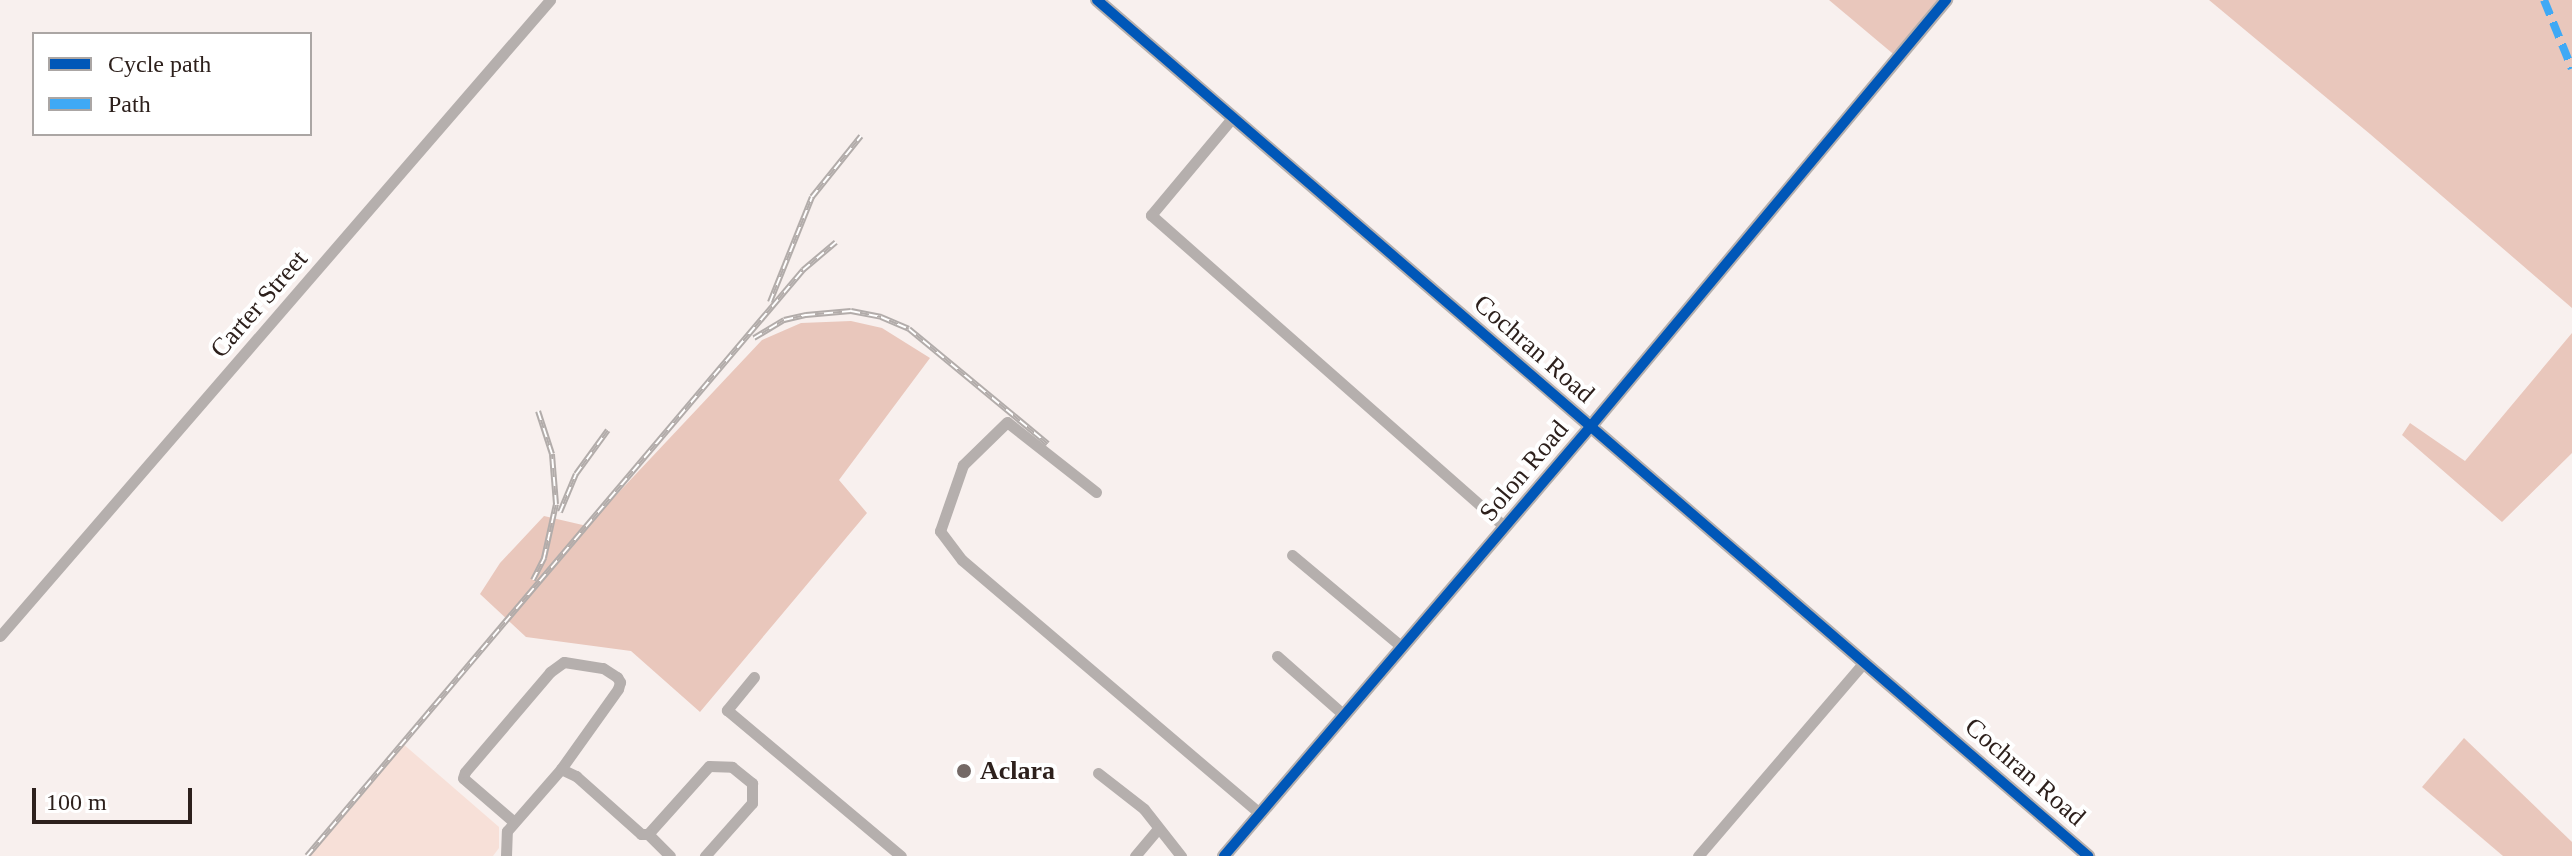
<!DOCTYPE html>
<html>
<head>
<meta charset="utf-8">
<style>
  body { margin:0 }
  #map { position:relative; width:2572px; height:856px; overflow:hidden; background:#f8f0ee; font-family:Georgia,serif }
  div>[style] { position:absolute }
  .green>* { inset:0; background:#f7e0d8 }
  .forest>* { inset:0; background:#e9c7bc }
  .minor>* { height:11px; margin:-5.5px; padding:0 5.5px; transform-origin:5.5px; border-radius:5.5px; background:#b5afad }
  .tertiary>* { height:14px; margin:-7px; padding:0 7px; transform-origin:7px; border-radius:7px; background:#b5afad }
  .rail>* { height:6px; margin-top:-3px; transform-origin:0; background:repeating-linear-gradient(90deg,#fff 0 9px,#b2acaa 0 18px); box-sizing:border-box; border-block:2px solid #b2acaa }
  .quiet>* { height:8px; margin-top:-4px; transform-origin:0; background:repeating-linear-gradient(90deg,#3fa9f5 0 16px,transparent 0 24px) }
  .cycleway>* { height:10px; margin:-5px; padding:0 5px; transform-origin:5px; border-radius:5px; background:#0057b8 }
  .dots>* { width:22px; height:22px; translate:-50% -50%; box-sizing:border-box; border:4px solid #fff; border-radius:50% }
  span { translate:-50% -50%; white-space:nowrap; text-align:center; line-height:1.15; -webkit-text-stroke:8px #fff; paint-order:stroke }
  .street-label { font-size:26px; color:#2d201c }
  .poi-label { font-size:26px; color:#2d201c; font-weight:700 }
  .left { translate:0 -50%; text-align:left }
  .legend { position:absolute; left:32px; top:32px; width:280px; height:104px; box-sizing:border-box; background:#fff; border:2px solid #aba6a4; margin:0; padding:10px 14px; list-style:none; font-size:24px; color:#2d201c }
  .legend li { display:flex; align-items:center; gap:16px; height:40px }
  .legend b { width:40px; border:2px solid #aba6a4 }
  .scale { position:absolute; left:32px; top:788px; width:160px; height:36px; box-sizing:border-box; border:4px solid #2d201c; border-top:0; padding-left:10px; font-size:24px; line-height:28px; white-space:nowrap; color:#2d201c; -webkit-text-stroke:6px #fff; paint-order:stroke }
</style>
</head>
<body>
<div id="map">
  <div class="green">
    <div style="clip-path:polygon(402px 743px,499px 827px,499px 848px,493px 856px,307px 856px)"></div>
  </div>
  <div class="forest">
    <div style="clip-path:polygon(1829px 0,1946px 0,1898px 58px)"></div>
    <div style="clip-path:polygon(2209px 0,2572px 0,2572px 308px,2370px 134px)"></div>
    <div style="clip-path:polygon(851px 321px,882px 328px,930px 358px,839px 480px,867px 513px,700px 712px,631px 651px,526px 637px,480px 594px,500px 563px,544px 516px,587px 526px,762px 340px,801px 323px)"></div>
    <div style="clip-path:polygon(2572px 333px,2572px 453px,2502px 522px,2402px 435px,2410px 423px,2465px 461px)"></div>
    <div style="clip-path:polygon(2464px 738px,2572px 842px,2572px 856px,2503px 856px,2422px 787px)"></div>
  </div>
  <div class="minor">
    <div style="left:1233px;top:117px;width:128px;rotate:129.9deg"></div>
    <div style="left:1151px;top:215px;width:472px;rotate:41.4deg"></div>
    <div style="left:1096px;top:492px;width:113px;rotate:-141.8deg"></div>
    <div style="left:1007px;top:422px;width:62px;rotate:135.7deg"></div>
    <div style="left:963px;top:465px;width:70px;rotate:109.2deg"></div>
    <div style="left:940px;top:531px;width:36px;rotate:53deg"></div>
    <div style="left:962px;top:560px;width:392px;rotate:40.4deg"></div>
    <div style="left:1292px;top:555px;width:143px;rotate:39.9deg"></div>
    <div style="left:0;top:636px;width:841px;rotate:-49.15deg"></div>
    <div style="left:1277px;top:656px;width:89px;rotate:41.4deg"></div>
    <div style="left:754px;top:677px;width:43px;rotate:129.3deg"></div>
    <div style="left:727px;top:710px;width:227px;rotate:40deg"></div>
    <div style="left:1098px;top:773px;width:58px;rotate:38deg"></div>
    <div style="left:1144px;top:809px;width:60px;rotate:51.8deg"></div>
    <div style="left:514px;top:822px;width:67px;rotate:-139.2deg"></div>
    <div style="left:463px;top:778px;width:6px;rotate:-72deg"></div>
    <div style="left:465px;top:772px;width:131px;rotate:-49.6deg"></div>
    <div style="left:550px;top:672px;width:17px;rotate:-36deg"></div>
    <div style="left:564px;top:662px;width:39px;rotate:9deg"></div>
    <div style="left:603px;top:668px;width:17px;rotate:33deg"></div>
    <div style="left:617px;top:677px;width:6px;rotate:59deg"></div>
    <div style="left:620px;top:682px;width:7px;rotate:106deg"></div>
    <div style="left:618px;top:689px;width:98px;rotate:125.5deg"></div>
    <div style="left:648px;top:834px;width:91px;rotate:-48.1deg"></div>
    <div style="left:709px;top:766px;width:23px;rotate:2deg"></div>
    <div style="left:732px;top:767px;width:26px;rotate:39deg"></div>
    <div style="left:752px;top:783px;width:20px;rotate:90deg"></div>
    <div style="left:752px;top:803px;width:71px;rotate:131.6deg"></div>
    <div style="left:506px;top:856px;width:25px;rotate:-88deg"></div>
    <div style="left:507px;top:831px;width:82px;rotate:-48.9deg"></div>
    <div style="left:561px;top:769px;width:17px;rotate:25deg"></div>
    <div style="left:576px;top:776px;width:87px;rotate:41.7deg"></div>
    <div style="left:641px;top:834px;width:7px"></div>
    <div style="left:648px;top:834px;width:31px;rotate:45deg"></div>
    <div style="left:1135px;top:856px;width:35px;rotate:-50deg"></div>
    <div style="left:1698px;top:856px;width:255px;rotate:-49.4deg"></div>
  </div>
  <div class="tertiary">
    <div style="left:1097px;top:0;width:1310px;rotate:40.82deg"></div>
    <div style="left:1224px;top:856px;width:565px;rotate:-49.52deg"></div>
    <div style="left:1591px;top:426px;width:555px;rotate:-50.19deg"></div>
  </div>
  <div class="rail">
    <div style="left:770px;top:302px;width:113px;rotate:-68.2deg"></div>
    <div style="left:812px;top:197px;width:78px;rotate:-51.2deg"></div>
    <div style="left:754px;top:338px;width:35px;rotate:-31deg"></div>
    <div style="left:784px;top:320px;width:23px;rotate:-13deg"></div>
    <div style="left:806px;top:315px;width:45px;rotate:-5.1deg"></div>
    <div style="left:851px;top:311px;width:31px;rotate:11deg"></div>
    <div style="left:881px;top:317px;width:30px;rotate:23deg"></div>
    <div style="left:909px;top:329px;width:180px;rotate:39.6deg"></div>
    <div style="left:560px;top:512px;width:41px;rotate:-67.2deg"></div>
    <div style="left:576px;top:474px;width:54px;rotate:-54deg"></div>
    <div style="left:533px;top:580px;width:25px;rotate:-63deg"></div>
    <div style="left:544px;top:558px;width:55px;rotate:-77.5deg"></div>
    <div style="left:556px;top:504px;width:50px;rotate:-94.6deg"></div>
    <div style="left:552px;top:454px;width:45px;rotate:-108deg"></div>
    <div style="left:307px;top:856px;width:768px;rotate:-49.75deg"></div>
    <div style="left:803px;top:270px;width:43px;rotate:-40.3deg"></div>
  </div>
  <div class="quiet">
    <div style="left:2544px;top:0;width:74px;rotate:67.9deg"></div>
  </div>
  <div class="cycleway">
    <div style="left:1097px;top:0;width:1310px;rotate:40.82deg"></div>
    <div style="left:1224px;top:856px;width:565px;rotate:-49.52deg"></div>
    <div style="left:1591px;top:426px;width:555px;rotate:-50.19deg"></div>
  </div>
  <div class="dots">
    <div style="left:964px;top:771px;background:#746966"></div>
  </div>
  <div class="street-label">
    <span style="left:259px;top:304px;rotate:-49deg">Carter Street</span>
    <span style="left:1534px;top:349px;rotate:41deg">Cochran Road</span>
    <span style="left:1524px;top:471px;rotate:-50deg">Solon Road</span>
    <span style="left:2025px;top:772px;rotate:41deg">Cochran Road</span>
  </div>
  <div class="poi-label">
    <span class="left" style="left:980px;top:771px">Aclara</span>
  </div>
  <ul class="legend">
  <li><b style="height:10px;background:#0057b8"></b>Cycle path</li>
  <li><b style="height:10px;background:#3fa9f5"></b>Path</li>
  </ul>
  <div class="scale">100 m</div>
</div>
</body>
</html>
